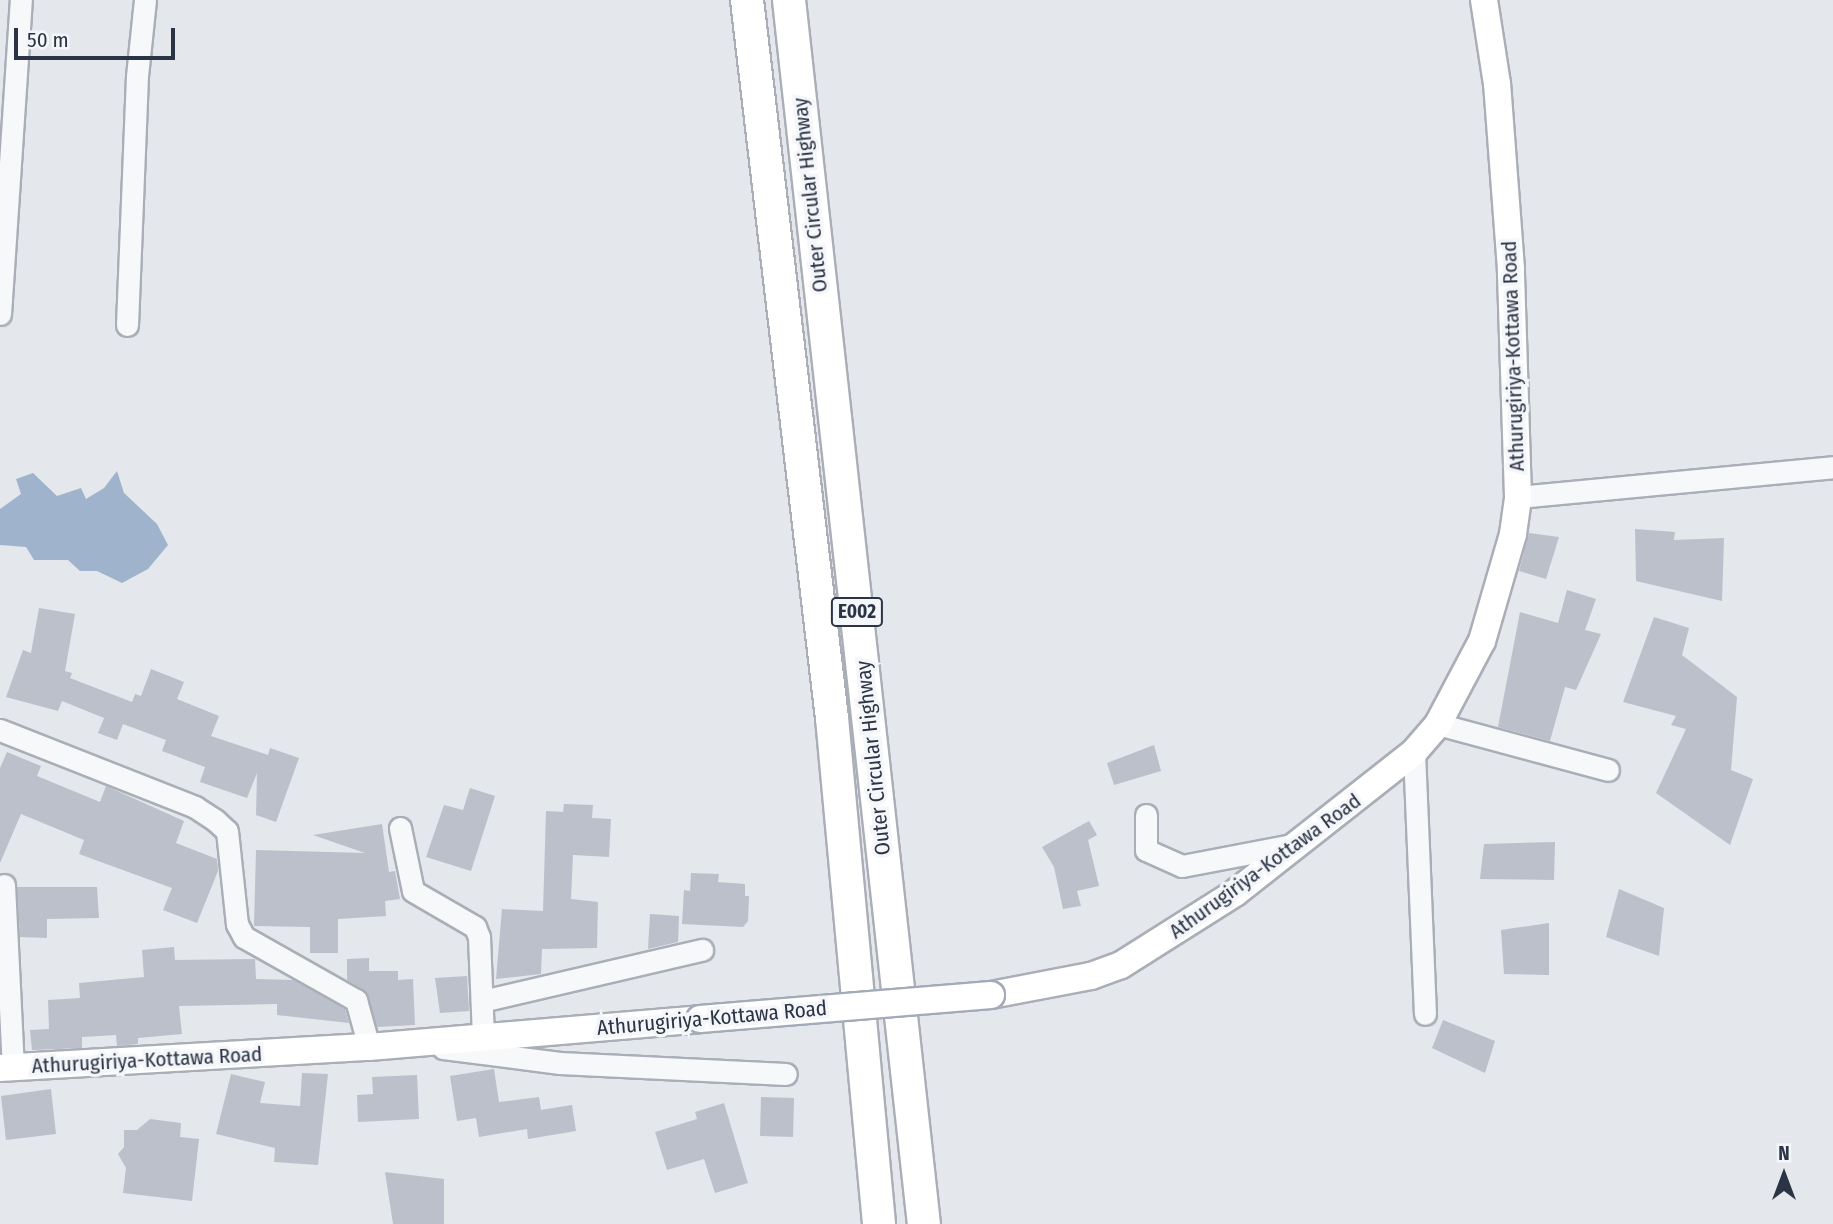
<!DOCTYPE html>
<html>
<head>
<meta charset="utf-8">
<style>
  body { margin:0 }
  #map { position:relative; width:1833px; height:1224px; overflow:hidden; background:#e4e7ec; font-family:"Fira Sans Condensed",sans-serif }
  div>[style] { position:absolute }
  .water>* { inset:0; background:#9fb4cc }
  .building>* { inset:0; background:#bbc0ca }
  .roads { filter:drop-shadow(2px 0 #a9aeb7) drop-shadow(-2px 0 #a9aeb7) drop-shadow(0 2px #a9aeb7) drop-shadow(0 -2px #a9aeb7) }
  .minor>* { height:21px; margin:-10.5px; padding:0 10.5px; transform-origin:10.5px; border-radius:10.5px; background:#f7f8fa }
  .major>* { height:26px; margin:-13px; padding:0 13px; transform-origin:13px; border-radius:13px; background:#fff }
  .highway>* { height:32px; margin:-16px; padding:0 16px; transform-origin:16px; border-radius:16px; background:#fff }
  .bridges { filter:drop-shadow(2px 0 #a3abb8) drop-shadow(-2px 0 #a3abb8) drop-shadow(0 2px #a3abb8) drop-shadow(0 -2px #a3abb8) }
  .major-bridge>* { height:26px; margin:-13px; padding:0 13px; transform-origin:13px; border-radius:13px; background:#fff }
  span { translate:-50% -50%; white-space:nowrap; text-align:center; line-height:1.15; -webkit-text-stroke:7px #f4f6f9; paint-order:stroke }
  .shield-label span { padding:2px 5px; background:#f4f6f9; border:2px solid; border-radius:5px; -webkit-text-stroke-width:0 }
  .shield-label { font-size:19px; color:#2b3445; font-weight:700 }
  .street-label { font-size:21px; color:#2b3445 }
  .north { position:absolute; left:1749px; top:1140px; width:70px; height:70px; -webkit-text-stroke:5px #f4f6f9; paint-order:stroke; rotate:0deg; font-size:19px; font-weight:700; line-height:28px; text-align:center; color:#2b3445 }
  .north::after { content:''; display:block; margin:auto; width:24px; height:32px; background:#2b3445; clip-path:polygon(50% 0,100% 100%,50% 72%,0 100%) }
  .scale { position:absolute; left:14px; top:28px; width:161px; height:32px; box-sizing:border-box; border:4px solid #2b3445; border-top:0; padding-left:9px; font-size:21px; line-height:24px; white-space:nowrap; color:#2b3445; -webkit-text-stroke:5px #f4f6f9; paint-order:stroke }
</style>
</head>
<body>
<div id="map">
  <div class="water">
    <div style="clip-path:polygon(117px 471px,124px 493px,157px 524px,168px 545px,148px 569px,122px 583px,97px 571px,80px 571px,68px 560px,34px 560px,26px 547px,0 545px,0 509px,21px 494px,16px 479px,33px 473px,57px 496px,81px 488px,86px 499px,104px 488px)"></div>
  </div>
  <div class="building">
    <div style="clip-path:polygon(1635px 529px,1675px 532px,1674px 540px,1724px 538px,1722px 601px,1636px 581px)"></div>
    <div style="clip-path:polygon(1529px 533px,1559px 537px,1546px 579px,1519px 571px)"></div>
    <div style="clip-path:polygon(1567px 590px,1596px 599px,1585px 630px,1601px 634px,1576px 690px,1565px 687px,1550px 741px,1498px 727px,1520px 612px,1558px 623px)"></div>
    <div style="clip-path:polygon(39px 608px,75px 614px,65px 671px,72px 673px,70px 678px,132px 702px,135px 694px,141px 696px,151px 669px,184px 682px,177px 699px,219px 716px,211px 736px,268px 755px,270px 748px,299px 758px,276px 822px,256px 815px,257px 773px,247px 798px,200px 782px,205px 767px,162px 751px,166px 740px,123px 724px,117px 740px,98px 733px,104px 718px,62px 701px,58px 711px,6px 697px,23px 650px,31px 653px)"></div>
    <div style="clip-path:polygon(1654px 617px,1689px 628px,1682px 655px,1737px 697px,1731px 770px,1753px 779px,1730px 845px,1656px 793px,1686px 729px,1671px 725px,1676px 716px,1623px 702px)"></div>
    <div style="clip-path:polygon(1154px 745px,1161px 771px,1114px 785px,1107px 763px)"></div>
    <div style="clip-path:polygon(7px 752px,41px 766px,37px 776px,100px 802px,106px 786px,184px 821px,176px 843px,217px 859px,218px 871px,197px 923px,163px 910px,172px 888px,79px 854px,84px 840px,21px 814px,0 863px,0 768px)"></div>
    <div style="clip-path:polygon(470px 788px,495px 796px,471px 871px,426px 857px,444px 805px,463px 810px)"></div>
    <div style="clip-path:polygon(564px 804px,593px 805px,592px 818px,611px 819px,609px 857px,573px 855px,571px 899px,598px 902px,597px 948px,542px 949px,541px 974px,496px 979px,502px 909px,543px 911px,546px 811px,563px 812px)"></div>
    <div style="clip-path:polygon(1089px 821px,1097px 835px,1088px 840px,1099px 886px,1077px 891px,1081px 906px,1063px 909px,1054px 867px,1042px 847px)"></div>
    <div style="clip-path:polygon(382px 824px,389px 872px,395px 871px,400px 899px,385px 901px,386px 916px,338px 919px,338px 953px,310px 953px,310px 927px,254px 926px,256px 850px,365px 853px,313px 835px)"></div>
    <div style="clip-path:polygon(1555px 842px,1554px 880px,1480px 879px,1484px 844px)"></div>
    <div style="clip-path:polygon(691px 873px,719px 874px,718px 882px,745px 884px,745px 896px,749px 896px,748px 921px,743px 927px,682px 924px,684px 890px,690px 891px)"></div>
    <div style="clip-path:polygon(17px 887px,97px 887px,99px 918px,47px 919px,47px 938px,20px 937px)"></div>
    <div style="clip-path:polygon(1619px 889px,1664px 908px,1659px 956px,1606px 937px)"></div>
    <div style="clip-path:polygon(650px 914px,679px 916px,678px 942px,648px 949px)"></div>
    <div style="clip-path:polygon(1549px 923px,1549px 975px,1504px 974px,1501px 930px)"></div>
    <div style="clip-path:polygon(174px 947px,175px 960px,255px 959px,256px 979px,293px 980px,345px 1009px,349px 1023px,277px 1015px,277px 1004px,179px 1006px,182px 1034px,138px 1038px,138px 1044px,117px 1046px,116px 1035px,82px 1037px,82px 1048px,32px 1050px,30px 1030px,49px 1029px,48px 1000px,80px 998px,79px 983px,144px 977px,142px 950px)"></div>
    <div style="clip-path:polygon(369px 958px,369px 971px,398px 971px,398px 980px,413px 979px,415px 1025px,377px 1027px,367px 992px,347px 980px,347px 959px)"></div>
    <div style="clip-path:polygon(467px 976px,469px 1011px,440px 1013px,435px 978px)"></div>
    <div style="clip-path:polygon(1443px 1020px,1495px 1041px,1485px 1073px,1432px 1048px)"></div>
    <div style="clip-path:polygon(494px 1069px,499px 1102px,539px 1097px,541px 1110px,572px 1105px,576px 1131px,528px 1139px,527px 1129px,479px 1137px,476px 1118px,457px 1121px,450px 1076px)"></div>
    <div style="clip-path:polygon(302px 1073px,328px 1074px,318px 1165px,274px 1162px,275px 1148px,216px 1134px,231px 1074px,265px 1082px,260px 1103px,300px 1106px)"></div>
    <div style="clip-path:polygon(417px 1075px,419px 1119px,358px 1122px,357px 1095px,373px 1094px,372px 1077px)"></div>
    <div style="clip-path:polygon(51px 1089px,56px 1134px,6px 1140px,1px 1096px)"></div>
    <div style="clip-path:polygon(761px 1097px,794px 1098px,793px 1137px,760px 1136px)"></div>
    <div style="clip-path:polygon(724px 1103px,748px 1183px,715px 1193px,704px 1159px,667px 1170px,655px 1132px,697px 1119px,695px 1112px)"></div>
    <div style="clip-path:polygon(150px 1119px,181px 1123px,180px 1137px,199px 1139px,192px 1201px,123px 1193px,126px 1168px,118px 1154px,124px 1147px,124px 1130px,137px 1130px)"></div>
    <div style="clip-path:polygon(385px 1172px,444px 1179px,444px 1224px,393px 1224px)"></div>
  </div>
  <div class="roads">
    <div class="minor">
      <div style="left:0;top:314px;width:315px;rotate:-86.2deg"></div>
      <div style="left:127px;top:325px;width:249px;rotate:-87.7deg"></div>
      <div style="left:137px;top:76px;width:76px;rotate:-84deg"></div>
      <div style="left:1518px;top:497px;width:316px;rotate:-5.4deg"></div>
      <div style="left:1438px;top:724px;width:176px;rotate:15.1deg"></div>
      <div style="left:0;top:730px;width:210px;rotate:21.5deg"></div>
      <div style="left:195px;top:807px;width:24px;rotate:33deg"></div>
      <div style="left:215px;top:820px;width:16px;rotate:43deg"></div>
      <div style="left:227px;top:831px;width:94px;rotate:83.9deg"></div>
      <div style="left:237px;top:924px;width:15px;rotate:62deg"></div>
      <div style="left:244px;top:937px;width:129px;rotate:29.4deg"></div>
      <div style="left:356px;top:1000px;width:49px;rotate:74.5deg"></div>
      <div style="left:1414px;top:752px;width:262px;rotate:87.6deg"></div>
      <div style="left:1146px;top:815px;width:35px;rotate:90deg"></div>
      <div style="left:1146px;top:850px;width:39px;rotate:24deg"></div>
      <div style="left:1182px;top:866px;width:117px;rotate:-10.8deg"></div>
      <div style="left:400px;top:828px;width:64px;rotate:78.3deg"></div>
      <div style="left:413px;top:891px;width:72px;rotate:30.1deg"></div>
      <div style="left:475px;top:927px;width:11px;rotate:68deg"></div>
      <div style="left:479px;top:937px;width:101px;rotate:87.7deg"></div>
      <div style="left:4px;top:885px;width:182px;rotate:87.2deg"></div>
      <div style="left:482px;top:1001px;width:226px;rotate:-13.1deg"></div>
      <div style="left:443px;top:1048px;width:118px;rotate:7.3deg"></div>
      <div style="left:560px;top:1063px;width:226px;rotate:2.8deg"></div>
    </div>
    <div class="major">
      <div style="left:991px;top:995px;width:102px;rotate:-10.8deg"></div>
      <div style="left:1091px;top:976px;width:32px;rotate:-20deg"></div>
      <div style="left:1121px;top:965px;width:135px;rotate:-32.3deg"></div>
      <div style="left:1235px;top:893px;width:228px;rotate:-38.2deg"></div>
      <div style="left:1414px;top:752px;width:37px;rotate:-49deg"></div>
      <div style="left:1438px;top:724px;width:94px;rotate:-62.1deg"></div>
      <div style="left:1482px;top:641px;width:111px;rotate:-73.8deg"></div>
      <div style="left:1513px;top:534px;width:37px;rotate:-82deg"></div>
      <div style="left:1518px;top:497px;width:228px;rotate:-91.8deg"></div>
      <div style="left:1511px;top:269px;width:186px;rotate:-94.3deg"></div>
      <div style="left:1497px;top:84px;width:85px;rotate:-98.8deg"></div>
      <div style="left:0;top:1068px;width:370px;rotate:-3.3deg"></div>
      <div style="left:369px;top:1047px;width:332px;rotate:-4.8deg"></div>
    </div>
    <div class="highway">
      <div style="left:747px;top:0;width:723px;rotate:83.25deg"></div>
      <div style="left:832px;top:718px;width:508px;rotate:84.69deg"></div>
      <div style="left:789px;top:0;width:1231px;rotate:83.71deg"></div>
    </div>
  </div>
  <div class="bridges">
    <div class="major-bridge">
      <div style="left:700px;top:1019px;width:292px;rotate:-4.7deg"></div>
    </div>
  </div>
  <div class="shield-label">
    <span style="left:857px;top:612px">E002</span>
  </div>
  <div class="street-label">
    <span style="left:810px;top:195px;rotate:-96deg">Outer Circular Highway</span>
    <span style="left:1513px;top:356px;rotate:-92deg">Athurugiriya-Kottawa Road</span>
    <span style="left:873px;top:758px;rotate:-96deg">Outer Circular Highway</span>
    <span style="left:1265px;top:866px;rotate:-36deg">Athurugiriya-Kottawa Road</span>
    <span style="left:712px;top:1018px;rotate:-5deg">Athurugiriya-Kottawa Road</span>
    <span style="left:147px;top:1060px;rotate:-3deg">Athurugiriya-Kottawa Road</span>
  </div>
  <div class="north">N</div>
  <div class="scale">50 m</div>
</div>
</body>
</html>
